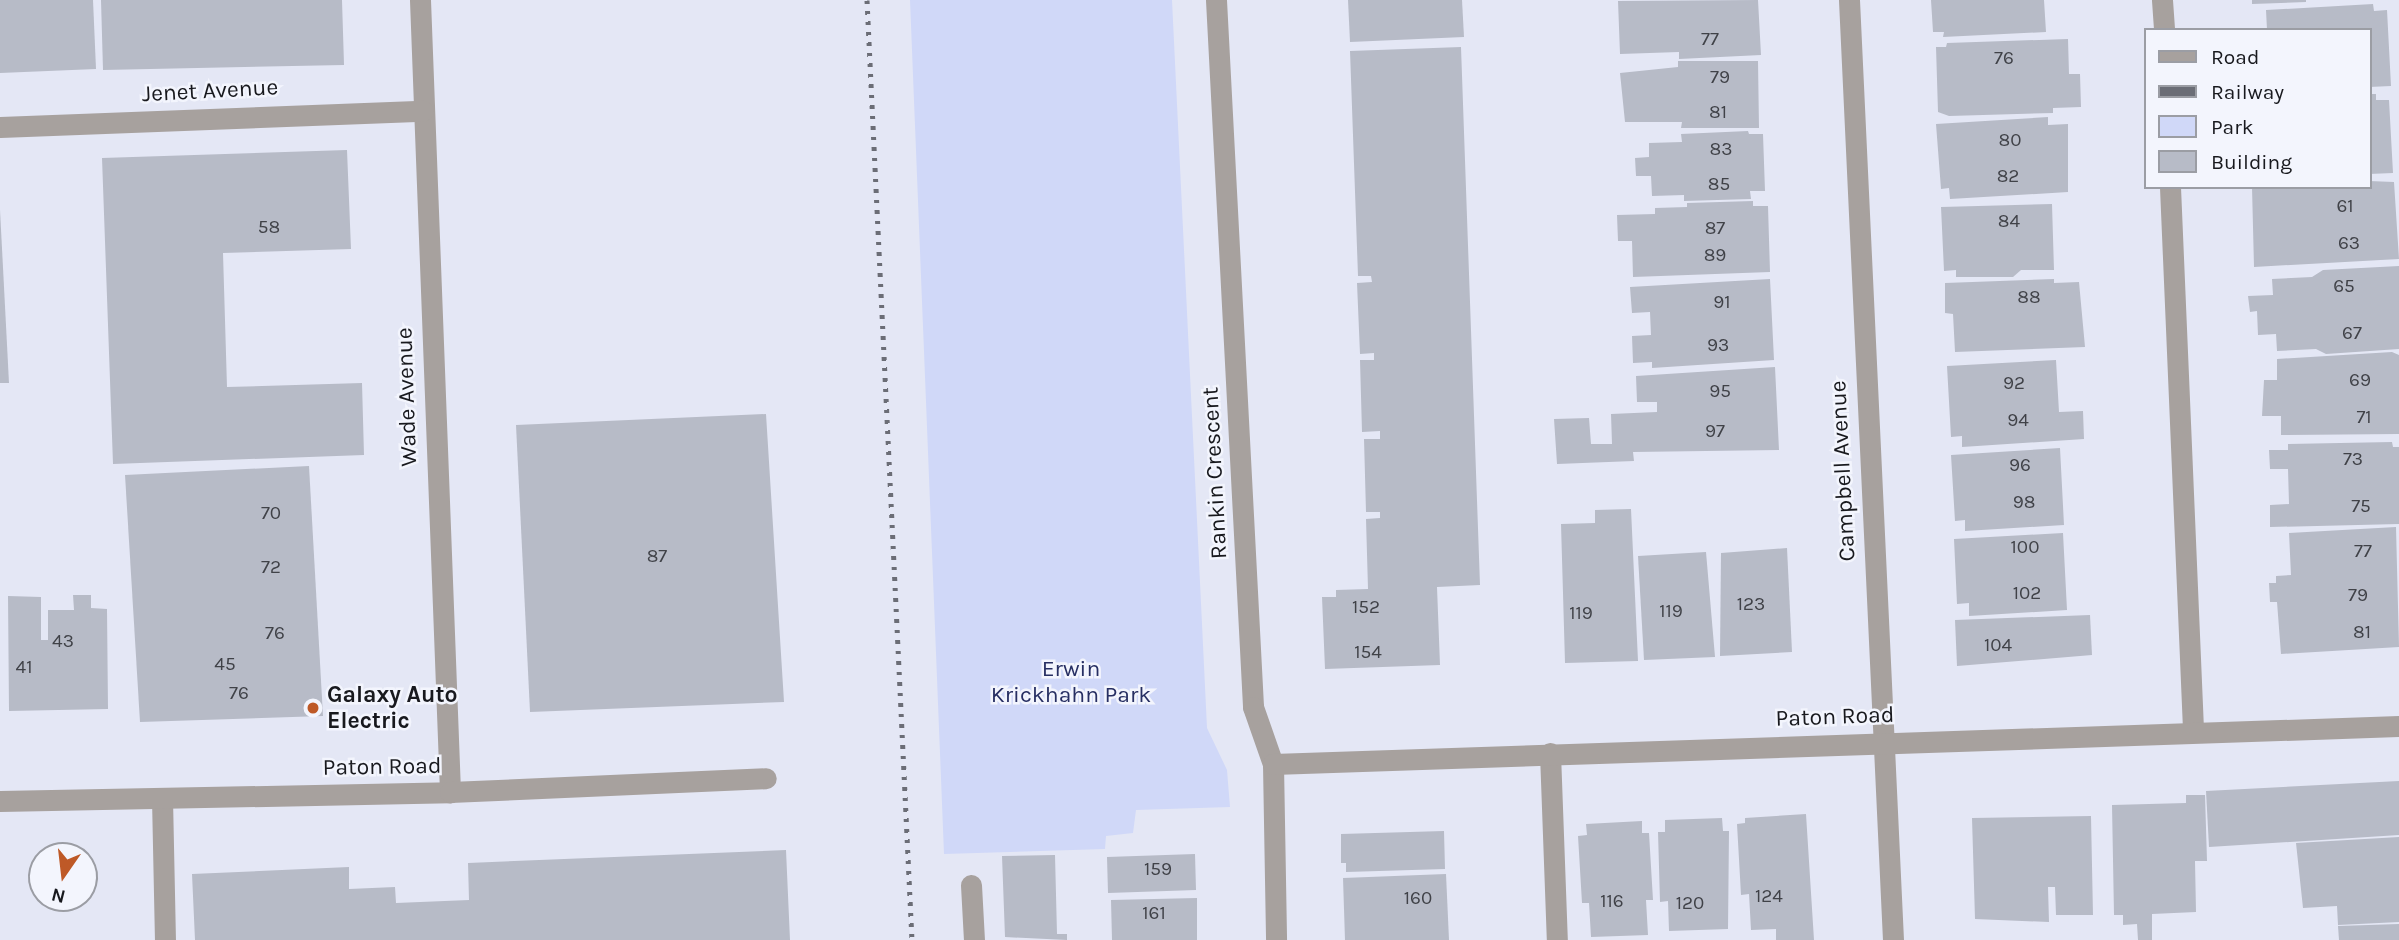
<!DOCTYPE html>
<html>
<head>
<meta charset="utf-8">
<style>
  body { margin:0 }
  #map { position:relative; width:2399px; height:940px; overflow:hidden; background:#e4e7f5; font-family:Karla,sans-serif }
  div>[style] { position:absolute }
  .green>* { inset:0; background:#d0d8f8 }
  .building>* { inset:0; background:#b7bbc7 }
  .lane>* { height:21px; margin:-10.5px; padding:0 10.5px; transform-origin:10.5px; border-radius:10.5px; background:#a7a19e }
  .street>* { height:21px; margin:-10.5px; padding:0 10.5px; transform-origin:10.5px; border-radius:10.5px; background:#a7a19e }
  .rail>* { height:5px; margin-top:-2.5px; transform-origin:0; background:repeating-linear-gradient(90deg,#6b6d76 0 3.5px,transparent 0 10.5px) }
  .dots>* { width:19px; height:19px; translate:-50% -50%; box-sizing:border-box; border:4px solid #f3f5fd; border-radius:50% }
  span { translate:-50% -50%; white-space:nowrap; text-align:center; line-height:1.15; -webkit-text-stroke:5px #f3f5fd; paint-order:stroke }
  .number-label { font-size:19px; color:#404248 }
  .number-label span { -webkit-text-stroke-width:0 }
  .street-label { font-size:23px; color:#18191e }
  .park-label { font-size:23px; color:#272f63 }
  .poi-label { font-size:23px; color:#18191e; font-weight:700 }
  .left { translate:0 -50%; text-align:left }
  .legend { position:absolute; left:2144px; top:28px; width:228px; height:161px; box-sizing:border-box; background:#f3f5fd; border:2px solid #9b9da4; margin:0; padding:9px 12px; list-style:none; font-size:21px; color:#18191e }
  .legend li { display:flex; align-items:center; gap:14px; height:35px }
  .legend b { width:35px; border:2px solid #9b9da4 }
  .north { position:absolute; left:28px; top:842px; width:70px; height:70px; box-sizing:border-box; background:#f3f5fd; border:2px solid #9b9da4; border-radius:50%; rotate:194deg; font-size:19px; font-weight:700; line-height:28px; text-align:center; color:#18191e }
  .north::after { content:''; display:block; margin:auto; width:24px; height:32px; background:#be5927; clip-path:polygon(50% 0,100% 100%,50% 72%,0 100%) }
</style>
</head>
<body>
<div id="map">
  <div class="green">
    <div style="clip-path:polygon(910px 0,1172px 0,1207px 728px,1227px 770px,1230px 807px,1136px 810px,1133px 833px,1106px 836px,1105px 849px,944px 854px)"></div>
  </div>
  <div class="building">
    <div style="clip-path:polygon(0 0,93px 0,96px 69px,0 73px)"></div>
    <div style="clip-path:polygon(101px 0,342px 0,344px 65px,103px 70px)"></div>
    <div style="clip-path:polygon(1348px 0,1462px 0,1464px 37px,1350px 42px)"></div>
    <div style="clip-path:polygon(1758px 0,1761px 55px,1679px 59px,1679px 52px,1620px 54px,1618px 1px)"></div>
    <div style="clip-path:polygon(1931px 0,2044px 0,2046px 32px,1943px 37px,1944px 32px,1933px 32px)"></div>
    <div style="clip-path:polygon(2252px 0,2306px 0,2306px 2px,2252px 4px)"></div>
    <div style="clip-path:polygon(2373px 4px,2374px 11px,2387px 10px,2391px 86px,2369px 87px,2369px 30px,2267px 30px,2266px 10px)"></div>
    <div style="clip-path:polygon(2068px 39px,2069px 74px,2080px 74px,2081px 107px,2053px 108px,2053px 113px,1949px 116px,1938px 112px,1936px 47px,1946px 47px,1947px 43px)"></div>
    <div style="clip-path:polygon(1461px 47px,1480px 585px,1437px 587px,1440px 665px,1325px 669px,1322px 597px,1336px 597px,1336px 590px,1368px 589px,1366px 519px,1380px 518px,1380px 512px,1366px 512px,1364px 439px,1380px 439px,1380px 431px,1362px 432px,1360px 360px,1374px 360px,1374px 353px,1360px 354px,1357px 283px,1372px 282px,1371px 276px,1358px 276px,1350px 51px)"></div>
    <div style="clip-path:polygon(1678px 61px,1758px 61px,1759px 128px,1681px 128px,1682px 122px,1625px 122px,1620px 73px,1678px 67px)"></div>
    <div style="clip-path:polygon(2369px 94px,2376px 94px,2376px 100px,2389px 100px,2393px 173px,2369px 174px)"></div>
    <div style="clip-path:polygon(2048px 117px,2048px 125px,2068px 124px,2068px 192px,1950px 199px,1949px 188px,1941px 189px,1936px 124px)"></div>
    <div style="clip-path:polygon(1748px 131px,1749px 134px,1763px 134px,1765px 191px,1750px 191px,1751px 199px,1684px 201px,1684px 195px,1652px 196px,1651px 176px,1636px 176px,1635px 158px,1649px 157px,1649px 143px,1682px 142px,1681px 134px)"></div>
    <div style="clip-path:polygon(347px 150px,351px 249px,223px 253px,227px 387px,362px 383px,364px 455px,113px 464px,102px 158px)"></div>
    <div style="clip-path:polygon(2369px 181px,2394px 182px,2399px 259px,2254px 267px,2252px 187px,2369px 187px)"></div>
    <div style="clip-path:polygon(1753px 201px,1753px 206px,1768px 206px,1770px 272px,1633px 277px,1632px 241px,1618px 241px,1617px 215px,1655px 214px,1655px 208px,1687px 207px,1687px 203px)"></div>
    <div style="clip-path:polygon(2052px 204px,2054px 270px,2021px 270px,2013px 277px,1956px 277px,1956px 270px,1944px 271px,1941px 207px)"></div>
    <div style="clip-path:polygon(0 210px,9px 383px,0 383px)"></div>
    <div style="clip-path:polygon(2399px 266px,2399px 349px,2326px 354px,2316px 349px,2277px 351px,2276px 334px,2258px 335px,2257px 311px,2250px 312px,2248px 296px,2273px 295px,2272px 279px,2312px 277px,2323px 270px)"></div>
    <div style="clip-path:polygon(1770px 279px,1774px 360px,1652px 368px,1652px 362px,1633px 363px,1632px 336px,1651px 335px,1650px 312px,1632px 313px,1630px 287px)"></div>
    <div style="clip-path:polygon(2054px 279px,2054px 283px,2079px 282px,2085px 347px,1955px 352px,1953px 314px,1945px 313px,1945px 283px)"></div>
    <div style="clip-path:polygon(2392px 352px,2399px 355px,2399px 434px,2281px 435px,2281px 416px,2262px 416px,2264px 380px,2277px 380px,2277px 359px)"></div>
    <div style="clip-path:polygon(2056px 360px,2059px 412px,2083px 411px,2084px 439px,1962px 447px,1962px 436px,1951px 437px,1947px 366px)"></div>
    <div style="clip-path:polygon(1775px 367px,1779px 450px,1633px 452px,1634px 461px,1557px 464px,1554px 419px,1589px 418px,1591px 444px,1612px 444px,1611px 414px,1657px 412px,1657px 402px,1637px 402px,1636px 376px)"></div>
    <div style="clip-path:polygon(766px 414px,784px 702px,530px 712px,516px 425px)"></div>
    <div style="clip-path:polygon(2392px 442px,2393px 447px,2399px 447px,2399px 524px,2270px 527px,2270px 505px,2289px 504px,2288px 469px,2270px 469px,2269px 450px,2288px 450px,2288px 444px)"></div>
    <div style="clip-path:polygon(2060px 448px,2064px 525px,1965px 531px,1965px 520px,1955px 521px,1951px 455px)"></div>
    <div style="clip-path:polygon(309px 466px,323px 716px,140px 722px,125px 475px)"></div>
    <div style="clip-path:polygon(1631px 509px,1638px 661px,1565px 663px,1561px 524px,1595px 523px,1595px 510px)"></div>
    <div style="clip-path:polygon(2396px 527px,2399px 647px,2281px 654px,2277px 602px,2270px 602px,2269px 583px,2276px 583px,2276px 576px,2291px 575px,2289px 533px)"></div>
    <div style="clip-path:polygon(2063px 533px,2067px 610px,1969px 616px,1969px 603px,1957px 604px,1954px 539px)"></div>
    <div style="clip-path:polygon(1787px 548px,1792px 652px,1720px 656px,1721px 553px)"></div>
    <div style="clip-path:polygon(1706px 552px,1715px 657px,1644px 660px,1638px 556px)"></div>
    <div style="clip-path:polygon(73px 595px,91px 595px,91px 608px,107px 609px,108px 709px,9px 711px,8px 596px,41px 597px,41px 640px,48px 640px,48px 610px,74px 610px)"></div>
    <div style="clip-path:polygon(2090px 615px,2092px 655px,1957px 666px,1955px 620px)"></div>
    <div style="clip-path:polygon(2399px 781px,2399px 835px,2209px 847px,2206px 791px)"></div>
    <div style="clip-path:polygon(2186px 795px,2205px 795px,2207px 861px,2195px 861px,2196px 912px,2152px 914px,2152px 940px,2138px 940px,2137px 924px,2123px 925px,2123px 915px,2114px 915px,2112px 805px,2186px 803px)"></div>
    <div style="clip-path:polygon(1806px 814px,1814px 940px,1776px 940px,1776px 929px,1751px 930px,1749px 894px,1741px 895px,1737px 824px,1745px 823px,1745px 818px)"></div>
    <div style="clip-path:polygon(2091px 816px,2093px 915px,2056px 915px,2055px 887px,2048px 887px,2049px 922px,1975px 919px,1972px 818px)"></div>
    <div style="clip-path:polygon(1722px 818px,1723px 831px,1729px 831px,1728px 929px,1669px 931px,1668px 901px,1660px 902px,1658px 832px,1665px 832px,1665px 820px)"></div>
    <div style="clip-path:polygon(1642px 821px,1642px 833px,1649px 833px,1653px 900px,1646px 900px,1648px 935px,1591px 937px,1589px 903px,1582px 903px,1578px 836px,1587px 835px,1586px 824px)"></div>
    <div style="clip-path:polygon(1444px 831px,1445px 869px,1346px 872px,1346px 863px,1341px 863px,1341px 834px)"></div>
    <div style="clip-path:polygon(2399px 837px,2399px 922px,2338px 925px,2337px 906px,2303px 908px,2296px 843px)"></div>
    <div style="clip-path:polygon(786px 850px,790px 940px,195px 940px,192px 874px,349px 867px,349px 889px,395px 887px,396px 903px,469px 900px,468px 863px)"></div>
    <div style="clip-path:polygon(1195px 854px,1196px 890px,1108px 893px,1107px 857px)"></div>
    <div style="clip-path:polygon(1055px 855px,1057px 934px,1067px 934px,1067px 940px,1005px 937px,1002px 856px)"></div>
    <div style="clip-path:polygon(1446px 874px,1449px 940px,1345px 940px,1343px 878px)"></div>
    <div style="clip-path:polygon(1197px 898px,1197px 940px,1112px 940px,1111px 900px)"></div>
    <div style="clip-path:polygon(2399px 924px,2399px 940px,2339px 940px,2338px 926px)"></div>
  </div>
  <div class="lane">
    <div style="left:2162px;top:0;width:30px;rotate:86deg"></div>
    <div style="left:2170px;top:187px;width:543px;rotate:87.57deg"></div>
    <div style="left:1550px;top:753px;width:187px;rotate:87.9deg"></div>
    <div style="left:162px;top:798px;width:142px;rotate:88.8deg"></div>
    <div style="left:971px;top:885px;width:55px;rotate:86.9deg"></div>
  </div>
  <div class="street">
    <div style="left:420px;top:0;width:793px;rotate:87.83deg"></div>
    <div style="left:1216px;top:0;width:708px;rotate:87deg"></div>
    <div style="left:1253px;top:707px;width:60px;rotate:70.7deg"></div>
    <div style="left:1273px;top:764px;width:176px;rotate:89deg"></div>
    <div style="left:1849px;top:0;width:941px;rotate:87.32deg"></div>
    <div style="left:0;top:127px;width:423px;rotate:-2.2deg"></div>
    <div style="left:1273px;top:764px;width:1127px;rotate:-1.93deg"></div>
    <div style="left:0;top:801px;width:450px;rotate:-1.1deg"></div>
    <div style="left:450px;top:792px;width:316px;rotate:-2.5deg"></div>
  </div>
  <div class="rail">
    <div style="left:867px;top:0;width:941px;rotate:87.26deg"></div>
  </div>
  <div class="dots">
    <div style="left:313px;top:708px;background:#be5927"></div>
  </div>
  <div class="number-label">
    <span style="left:1710px;top:40px">77</span>
    <span style="left:2004px;top:59px">76</span>
    <span style="left:1720px;top:78px">79</span>
    <span style="left:1718px;top:113px">81</span>
    <span style="left:2010px;top:141px">80</span>
    <span style="left:1721px;top:150px">83</span>
    <span style="left:2008px;top:177px">82</span>
    <span style="left:1719px;top:185px">85</span>
    <span style="left:2345px;top:207px">61</span>
    <span style="left:2009px;top:222px">84</span>
    <span style="left:269px;top:228px">58</span>
    <span style="left:1715px;top:229px">87</span>
    <span style="left:2349px;top:244px">63</span>
    <span style="left:1715px;top:256px">89</span>
    <span style="left:2344px;top:287px">65</span>
    <span style="left:2029px;top:298px">88</span>
    <span style="left:1722px;top:303px">91</span>
    <span style="left:2352px;top:334px">67</span>
    <span style="left:1718px;top:346px">93</span>
    <span style="left:2360px;top:381px">69</span>
    <span style="left:2014px;top:384px">92</span>
    <span style="left:1720px;top:392px">95</span>
    <span style="left:2364px;top:418px">71</span>
    <span style="left:2018px;top:421px">94</span>
    <span style="left:1715px;top:432px">97</span>
    <span style="left:2353px;top:460px">73</span>
    <span style="left:2020px;top:466px">96</span>
    <span style="left:2024px;top:503px">98</span>
    <span style="left:2361px;top:507px">75</span>
    <span style="left:271px;top:514px">70</span>
    <span style="left:2025px;top:548px">100</span>
    <span style="left:2363px;top:552px">77</span>
    <span style="left:657px;top:557px">87</span>
    <span style="left:271px;top:568px">72</span>
    <span style="left:2027px;top:594px">102</span>
    <span style="left:2358px;top:596px">79</span>
    <span style="left:1751px;top:605px">123</span>
    <span style="left:1366px;top:608px">152</span>
    <span style="left:1671px;top:612px">119</span>
    <span style="left:1581px;top:614px">119</span>
    <span style="left:2362px;top:633px">81</span>
    <span style="left:275px;top:634px">76</span>
    <span style="left:63px;top:642px">43</span>
    <span style="left:1998px;top:646px">104</span>
    <span style="left:1368px;top:653px">154</span>
    <span style="left:225px;top:665px">45</span>
    <span style="left:24px;top:668px">41</span>
    <span style="left:239px;top:694px">76</span>
    <span style="left:1158px;top:870px">159</span>
    <span style="left:1769px;top:897px">124</span>
    <span style="left:1418px;top:899px">160</span>
    <span style="left:1612px;top:902px">116</span>
    <span style="left:1690px;top:904px">120</span>
    <span style="left:1154px;top:914px">161</span>
  </div>
  <div class="street-label">
    <span style="left:210px;top:91px;rotate:-3deg">Jenet Avenue</span>
    <span style="left:407px;top:397px;rotate:-92deg">Wade Avenue</span>
    <span style="left:1843px;top:471px;rotate:-93deg">Campbell Avenue</span>
    <span style="left:1215px;top:473px;rotate:-93deg">Rankin Crescent</span>
    <span style="left:1835px;top:717px;rotate:-2deg">Paton Road</span>
    <span style="left:382px;top:767px;rotate:-1deg">Paton Road</span>
  </div>
  <div class="park-label">
    <span style="left:1071px;top:682px">Erwin<br>Krickhahn Park</span>
  </div>
  <div class="poi-label">
    <span class="left" style="left:327px;top:708px">Galaxy Auto<br>Electric</span>
  </div>
  <ul class="legend">
  <li><b style="height:9px;background:#a7a19e"></b>Road</li>
  <li><b style="height:9px;background:#6b6d76"></b>Railway</li>
  <li><b style="height:19px;background:#d0d8f8"></b>Park</li>
  <li><b style="height:19px;background:#b7bbc7"></b>Building</li>
  </ul>
  <div class="north">N</div>
</div>
</body>
</html>
